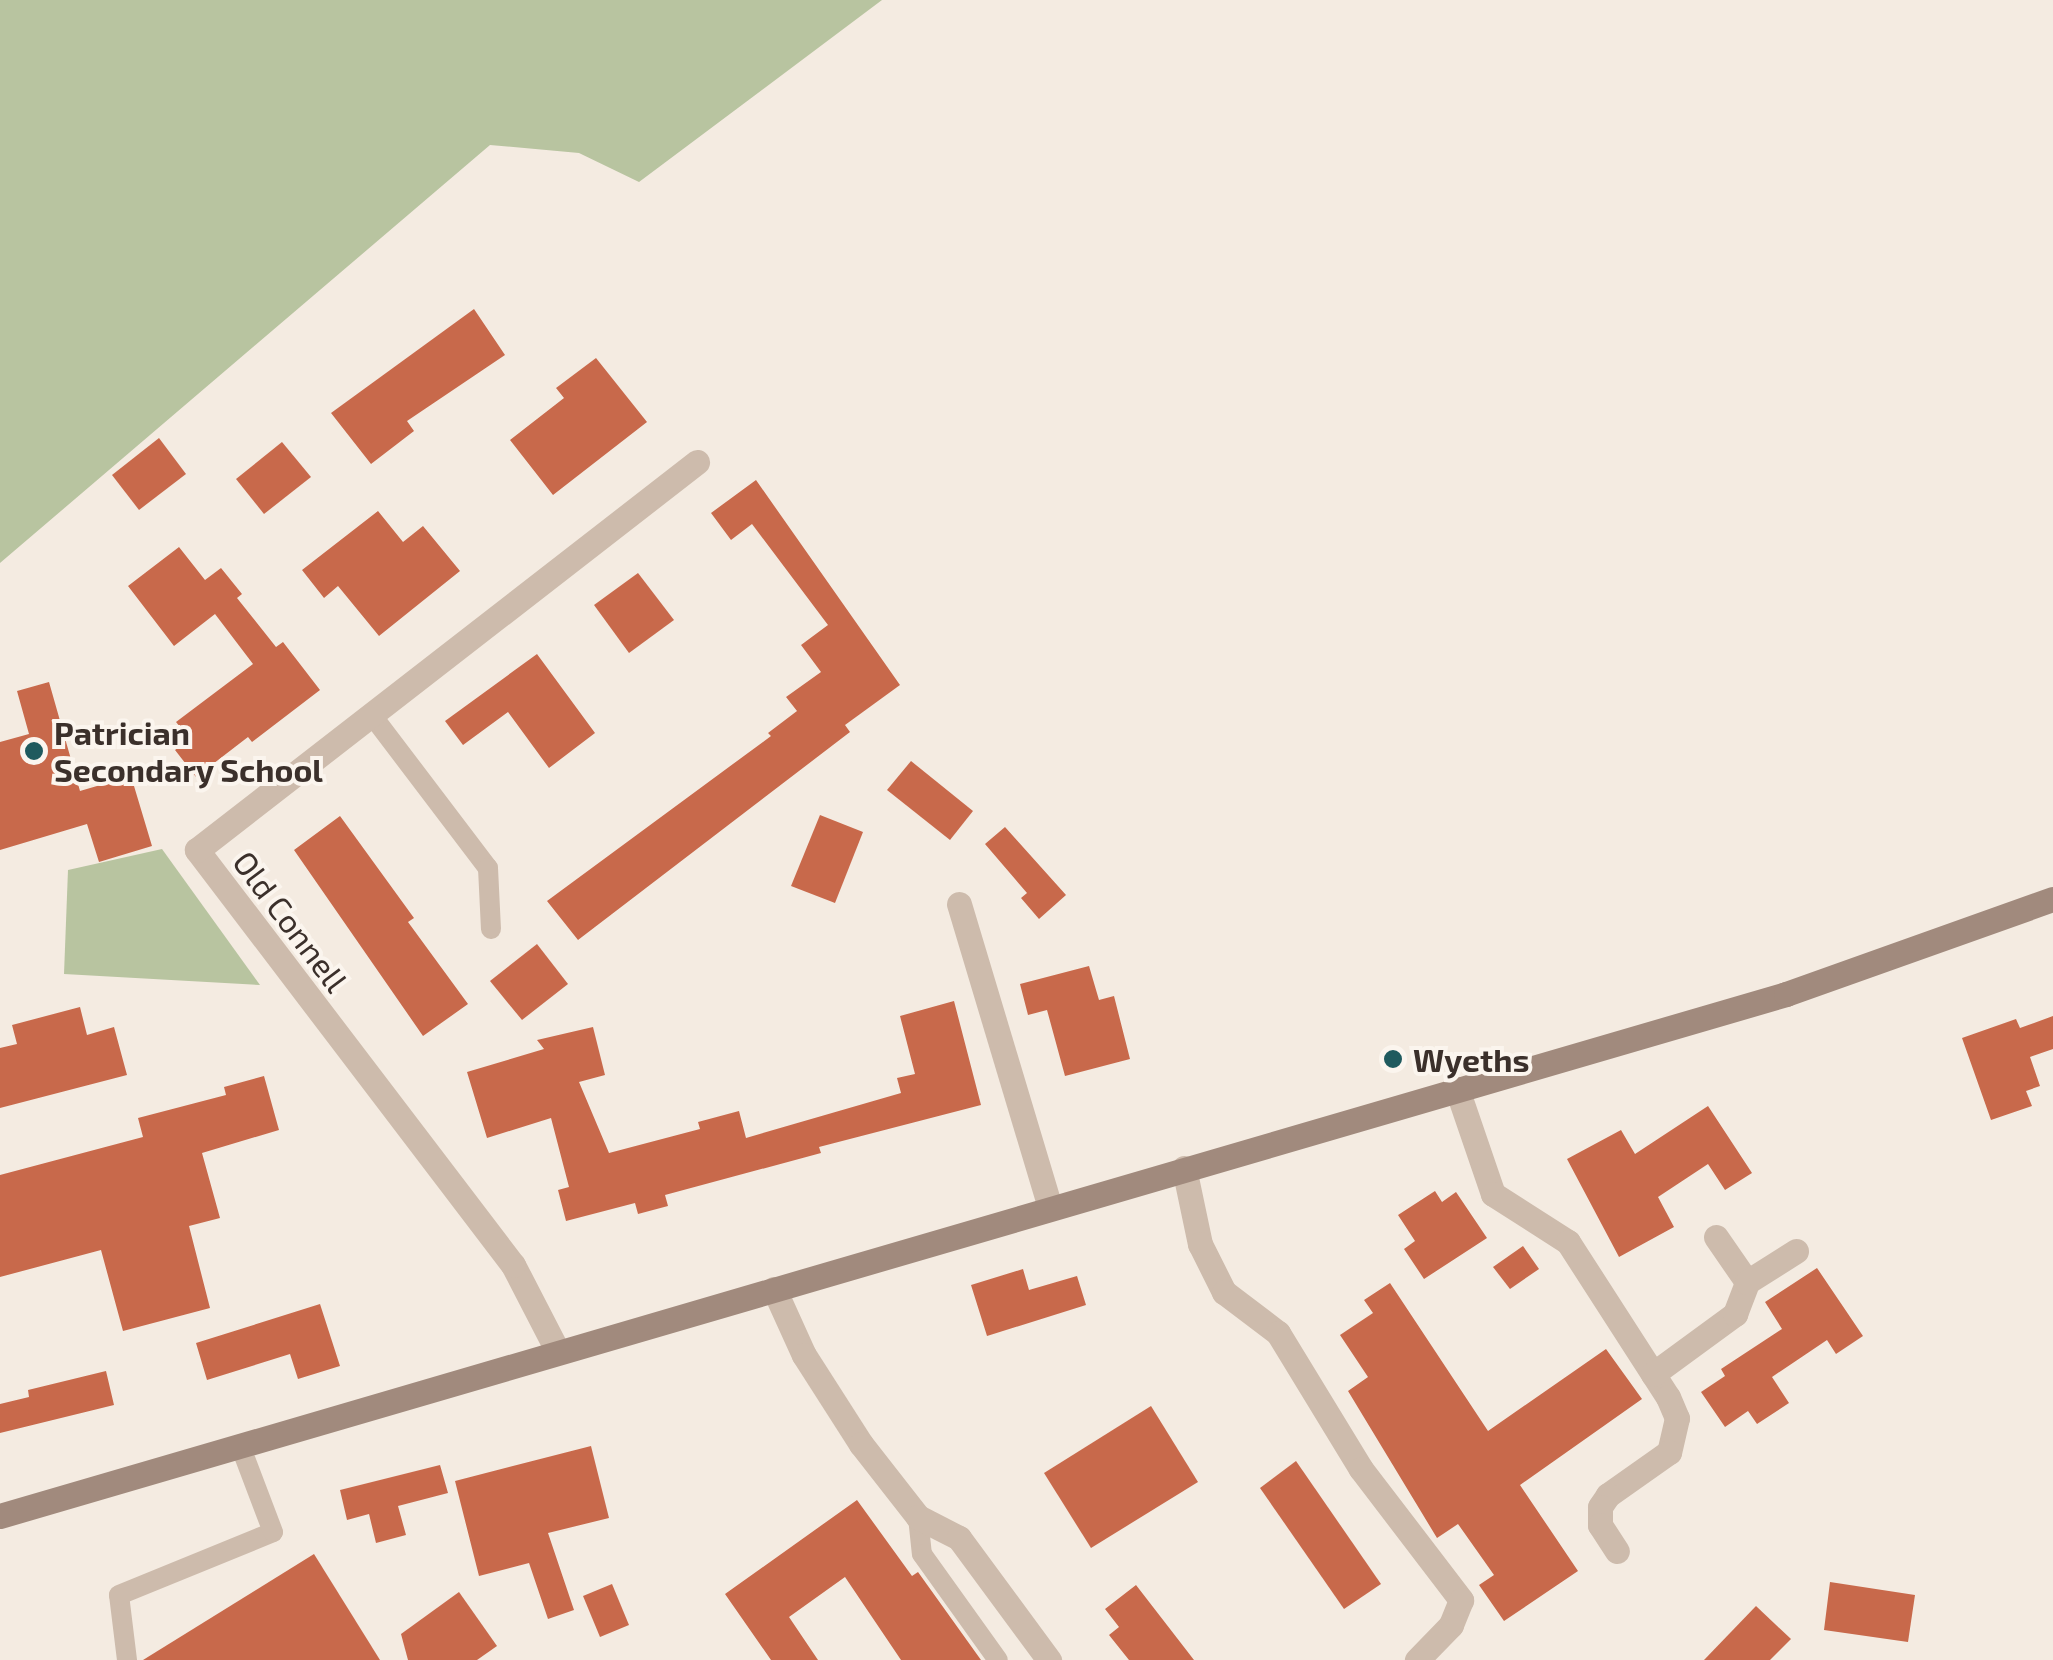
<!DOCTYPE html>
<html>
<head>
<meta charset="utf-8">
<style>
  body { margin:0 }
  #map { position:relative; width:2053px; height:1660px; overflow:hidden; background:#f4ebe1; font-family:"Exo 2",sans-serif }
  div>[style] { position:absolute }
  .green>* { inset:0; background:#b8c4a0 }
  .building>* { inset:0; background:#c8694b }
  .service>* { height:20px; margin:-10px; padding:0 10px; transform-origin:10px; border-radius:10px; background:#cdbbac }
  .minor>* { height:25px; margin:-12.5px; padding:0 12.5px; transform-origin:12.5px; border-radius:12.5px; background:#cdbbac }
  .secondary>* { height:25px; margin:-12.5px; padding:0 12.5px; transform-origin:12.5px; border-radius:12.5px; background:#a18a7d }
  .dots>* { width:28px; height:28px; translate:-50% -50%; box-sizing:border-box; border:5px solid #fbf5ee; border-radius:50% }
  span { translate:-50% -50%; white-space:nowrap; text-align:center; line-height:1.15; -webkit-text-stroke:8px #fbf5ee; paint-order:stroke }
  .poi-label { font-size:32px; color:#3b302b; font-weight:700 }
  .left { translate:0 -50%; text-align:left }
  .street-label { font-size:32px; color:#3b302b }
</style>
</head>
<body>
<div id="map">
  <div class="green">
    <div style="clip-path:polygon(0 0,882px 0,639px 182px,579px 153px,490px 145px,0 563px)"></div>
    <div style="clip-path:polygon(162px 849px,260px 985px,64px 974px,68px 870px)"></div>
  </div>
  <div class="building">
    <div style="clip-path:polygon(474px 309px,505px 355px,407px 421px,414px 431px,371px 464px,331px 413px)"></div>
    <div style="clip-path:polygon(596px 358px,647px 422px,553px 495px,510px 440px,564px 398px,556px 388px)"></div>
    <div style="clip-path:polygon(159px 438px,186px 474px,139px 510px,112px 475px)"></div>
    <div style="clip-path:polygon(282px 442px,311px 477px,264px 514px,236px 479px)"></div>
    <div style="clip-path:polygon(756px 480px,900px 685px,845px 725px,850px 732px,578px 940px,547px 901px,771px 736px,768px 733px,797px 711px,786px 697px,821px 672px,801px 645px,828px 625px,752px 524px,731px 540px,711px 513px)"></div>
    <div style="clip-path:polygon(378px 511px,403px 542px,423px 526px,460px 571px,379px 636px,338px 586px,324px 598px,302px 570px)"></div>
    <div style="clip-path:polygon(179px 547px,205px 580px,221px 568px,242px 594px,237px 598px,276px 647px,283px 642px,320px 690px,252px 742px,248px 737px,196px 777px,175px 750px,190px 739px,176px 722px,253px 664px,215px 614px,174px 646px,128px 586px)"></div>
    <div style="clip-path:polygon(638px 573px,674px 620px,629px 653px,594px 605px)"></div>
    <div style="clip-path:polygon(537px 654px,595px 733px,549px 768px,508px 712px,463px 745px,445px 721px)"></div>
    <div style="clip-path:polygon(49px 682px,80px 791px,131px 776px,152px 846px,99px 862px,87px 824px,0 850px,0 742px,29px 734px,17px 691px)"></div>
    <div style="clip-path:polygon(911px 761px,973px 811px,950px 840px,887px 790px)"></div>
    <div style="clip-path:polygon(820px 815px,863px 832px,835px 903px,791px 886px)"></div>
    <div style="clip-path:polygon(340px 816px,414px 918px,408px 922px,468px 1004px,423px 1036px,294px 850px)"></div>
    <div style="clip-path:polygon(1005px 827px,1066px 895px,1039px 919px,1021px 898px,1027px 893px,985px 844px)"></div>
    <div style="clip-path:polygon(537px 944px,568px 984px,522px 1020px,490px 981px)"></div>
    <div style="clip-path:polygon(1089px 966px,1099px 1000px,1114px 996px,1130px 1059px,1065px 1076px,1047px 1010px,1028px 1015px,1020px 984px)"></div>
    <div style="clip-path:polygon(954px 1001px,981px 1105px,819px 1147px,821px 1153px,665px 1195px,668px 1206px,638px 1214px,635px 1203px,566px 1221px,558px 1190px,569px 1187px,551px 1118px,487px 1138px,467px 1072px,544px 1049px,537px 1040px,593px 1027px,605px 1075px,579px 1082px,609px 1153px,700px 1129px,698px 1122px,739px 1111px,746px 1138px,901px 1093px,897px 1078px,915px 1074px,900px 1016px)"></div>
    <div style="clip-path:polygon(80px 1007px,87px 1035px,114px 1027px,127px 1075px,0 1108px,0 1048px,17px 1044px,12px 1025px)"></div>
    <div style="clip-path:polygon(2053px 1016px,2053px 1049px,2030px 1057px,2040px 1086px,2026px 1091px,2032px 1106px,1991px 1120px,1962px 1038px,2016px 1019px,2020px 1028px)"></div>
    <div style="clip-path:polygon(264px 1076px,279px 1130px,202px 1153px,220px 1218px,189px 1226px,210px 1308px,123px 1331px,101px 1250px,0 1277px,0 1175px,143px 1137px,138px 1118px,226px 1095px,224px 1087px)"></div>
    <div style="clip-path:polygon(1708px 1106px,1752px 1173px,1725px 1190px,1708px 1164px,1658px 1197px,1674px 1227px,1619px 1257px,1567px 1159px,1621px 1130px,1635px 1154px)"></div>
    <div style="clip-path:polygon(1435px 1191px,1442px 1202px,1456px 1192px,1487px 1238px,1424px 1279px,1404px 1249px,1415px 1241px,1398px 1215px)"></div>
    <div style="clip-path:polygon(1523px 1246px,1539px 1269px,1510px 1289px,1493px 1267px)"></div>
    <div style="clip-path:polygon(1817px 1268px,1863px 1336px,1836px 1354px,1827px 1340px,1772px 1377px,1789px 1403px,1757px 1424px,1748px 1411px,1725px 1427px,1701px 1392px,1725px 1376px,1721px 1369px,1782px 1329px,1765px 1302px)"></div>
    <div style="clip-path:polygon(1023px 1269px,1029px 1290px,1077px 1276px,1086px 1305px,987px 1336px,971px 1285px)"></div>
    <div style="clip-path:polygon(1390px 1283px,1488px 1431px,1606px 1349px,1642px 1399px,1520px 1485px,1578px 1571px,1504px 1621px,1479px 1585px,1494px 1575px,1458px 1524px,1437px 1538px,1348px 1391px,1368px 1377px,1340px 1335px,1373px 1313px,1364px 1300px)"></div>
    <div style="clip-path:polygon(320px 1304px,340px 1366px,298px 1379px,290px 1354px,207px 1380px,196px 1343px)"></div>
    <div style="clip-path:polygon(106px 1371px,114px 1405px,0 1433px,0 1404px,29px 1397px,28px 1390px)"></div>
    <div style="clip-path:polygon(1151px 1406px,1198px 1482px,1091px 1548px,1044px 1473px)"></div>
    <div style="clip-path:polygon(591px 1446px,609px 1518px,548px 1533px,574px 1610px,548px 1619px,529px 1563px,479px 1576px,455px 1481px)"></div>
    <div style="clip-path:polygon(1296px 1461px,1381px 1584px,1344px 1609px,1260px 1488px)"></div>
    <div style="clip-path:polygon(440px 1465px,448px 1493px,398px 1506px,406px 1535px,376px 1543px,369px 1514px,347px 1520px,340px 1490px)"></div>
    <div style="clip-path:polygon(857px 1500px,912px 1576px,918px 1572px,981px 1660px,901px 1660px,845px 1577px,789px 1617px,818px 1660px,771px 1660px,725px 1594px)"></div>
    <div style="clip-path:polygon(314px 1554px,380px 1660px,143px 1660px)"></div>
    <div style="clip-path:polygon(1830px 1582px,1915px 1595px,1908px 1642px,1824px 1630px)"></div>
    <div style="clip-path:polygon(612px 1584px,629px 1625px,600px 1637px,583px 1596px)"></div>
    <div style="clip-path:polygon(1136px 1585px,1194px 1660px,1129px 1660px,1109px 1635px,1119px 1627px,1105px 1609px)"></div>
    <div style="clip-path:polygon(459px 1592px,497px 1646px,477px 1660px,408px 1660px,401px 1634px)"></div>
    <div style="clip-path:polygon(1756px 1606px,1791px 1639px,1770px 1660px,1704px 1660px)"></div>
  </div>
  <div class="service">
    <div style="left:371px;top:714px;width:193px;rotate:52.8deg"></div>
    <div style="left:488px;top:868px;width:61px;rotate:87.2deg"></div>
    <div style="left:918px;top:1517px;width:37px;rotate:84deg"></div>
    <div style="left:922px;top:1554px;width:130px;rotate:54.4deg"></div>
    <div style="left:127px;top:1660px;width:65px;rotate:-97deg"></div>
    <div style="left:119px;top:1595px;width:166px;rotate:-22.2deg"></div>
    <div style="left:273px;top:1532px;width:93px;rotate:-110.8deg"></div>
  </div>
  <div class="minor">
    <div style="left:959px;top:904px;width:317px;rotate:73.3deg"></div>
    <div style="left:1457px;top:1089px;width:111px;rotate:71.1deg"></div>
    <div style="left:1493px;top:1194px;width:89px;rotate:32.6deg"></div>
    <div style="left:1568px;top:1242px;width:184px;rotate:57.2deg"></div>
    <div style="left:1668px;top:1397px;width:23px;rotate:67deg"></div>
    <div style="left:1677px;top:1418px;width:35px;rotate:103deg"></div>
    <div style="left:1669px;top:1452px;width:75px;rotate:144.8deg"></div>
    <div style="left:1608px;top:1495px;width:14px;rotate:124deg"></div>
    <div style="left:1600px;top:1507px;width:18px;rotate:90deg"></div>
    <div style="left:1600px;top:1525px;width:31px;rotate:57deg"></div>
    <div style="left:1184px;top:1168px;width:78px;rotate:78.1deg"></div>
    <div style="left:1200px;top:1244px;width:54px;rotate:63.4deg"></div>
    <div style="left:1224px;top:1292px;width:68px;rotate:37.2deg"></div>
    <div style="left:1278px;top:1333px;width:159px;rotate:58.6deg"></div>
    <div style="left:1361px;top:1469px;width:165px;rotate:52.6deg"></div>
    <div style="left:1461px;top:1600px;width:27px;rotate:112deg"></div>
    <div style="left:1451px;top:1625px;width:49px;rotate:134.2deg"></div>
    <div style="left:1716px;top:1237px;width:55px;rotate:55.4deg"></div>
    <div style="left:774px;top:1289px;width:72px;rotate:65.6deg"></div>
    <div style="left:804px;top:1355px;width:106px;rotate:57.4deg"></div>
    <div style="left:861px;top:1444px;width:93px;rotate:52deg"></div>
    <div style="left:918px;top:1517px;width:46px;rotate:27.1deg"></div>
    <div style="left:959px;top:1538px;width:152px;rotate:53.6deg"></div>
    <div style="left:558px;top:1352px;width:98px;rotate:-117.3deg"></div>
    <div style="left:513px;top:1265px;width:522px;rotate:-127.29deg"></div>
    <div style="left:197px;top:850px;width:633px;rotate:-37.81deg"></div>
    <div style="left:1653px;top:1374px;width:102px;rotate:-36.2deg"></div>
    <div style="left:1735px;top:1314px;width:34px;rotate:-69deg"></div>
    <div style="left:1747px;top:1282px;width:58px;rotate:-32.3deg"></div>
  </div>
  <div class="secondary">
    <div style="left:0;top:1516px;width:1861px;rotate:-16.29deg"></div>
    <div style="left:1786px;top:994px;width:283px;rotate:-19.6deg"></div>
  </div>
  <div class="dots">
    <div style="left:34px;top:751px;background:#1f5a5e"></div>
    <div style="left:1393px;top:1059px;background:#1f5a5e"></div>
  </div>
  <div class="poi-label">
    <span class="left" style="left:54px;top:751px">Patrician<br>Secondary School</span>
    <span class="left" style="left:1413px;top:1059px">Wyeths</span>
  </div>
  <div class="street-label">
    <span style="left:291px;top:921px;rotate:53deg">Old Connell</span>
  </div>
</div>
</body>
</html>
